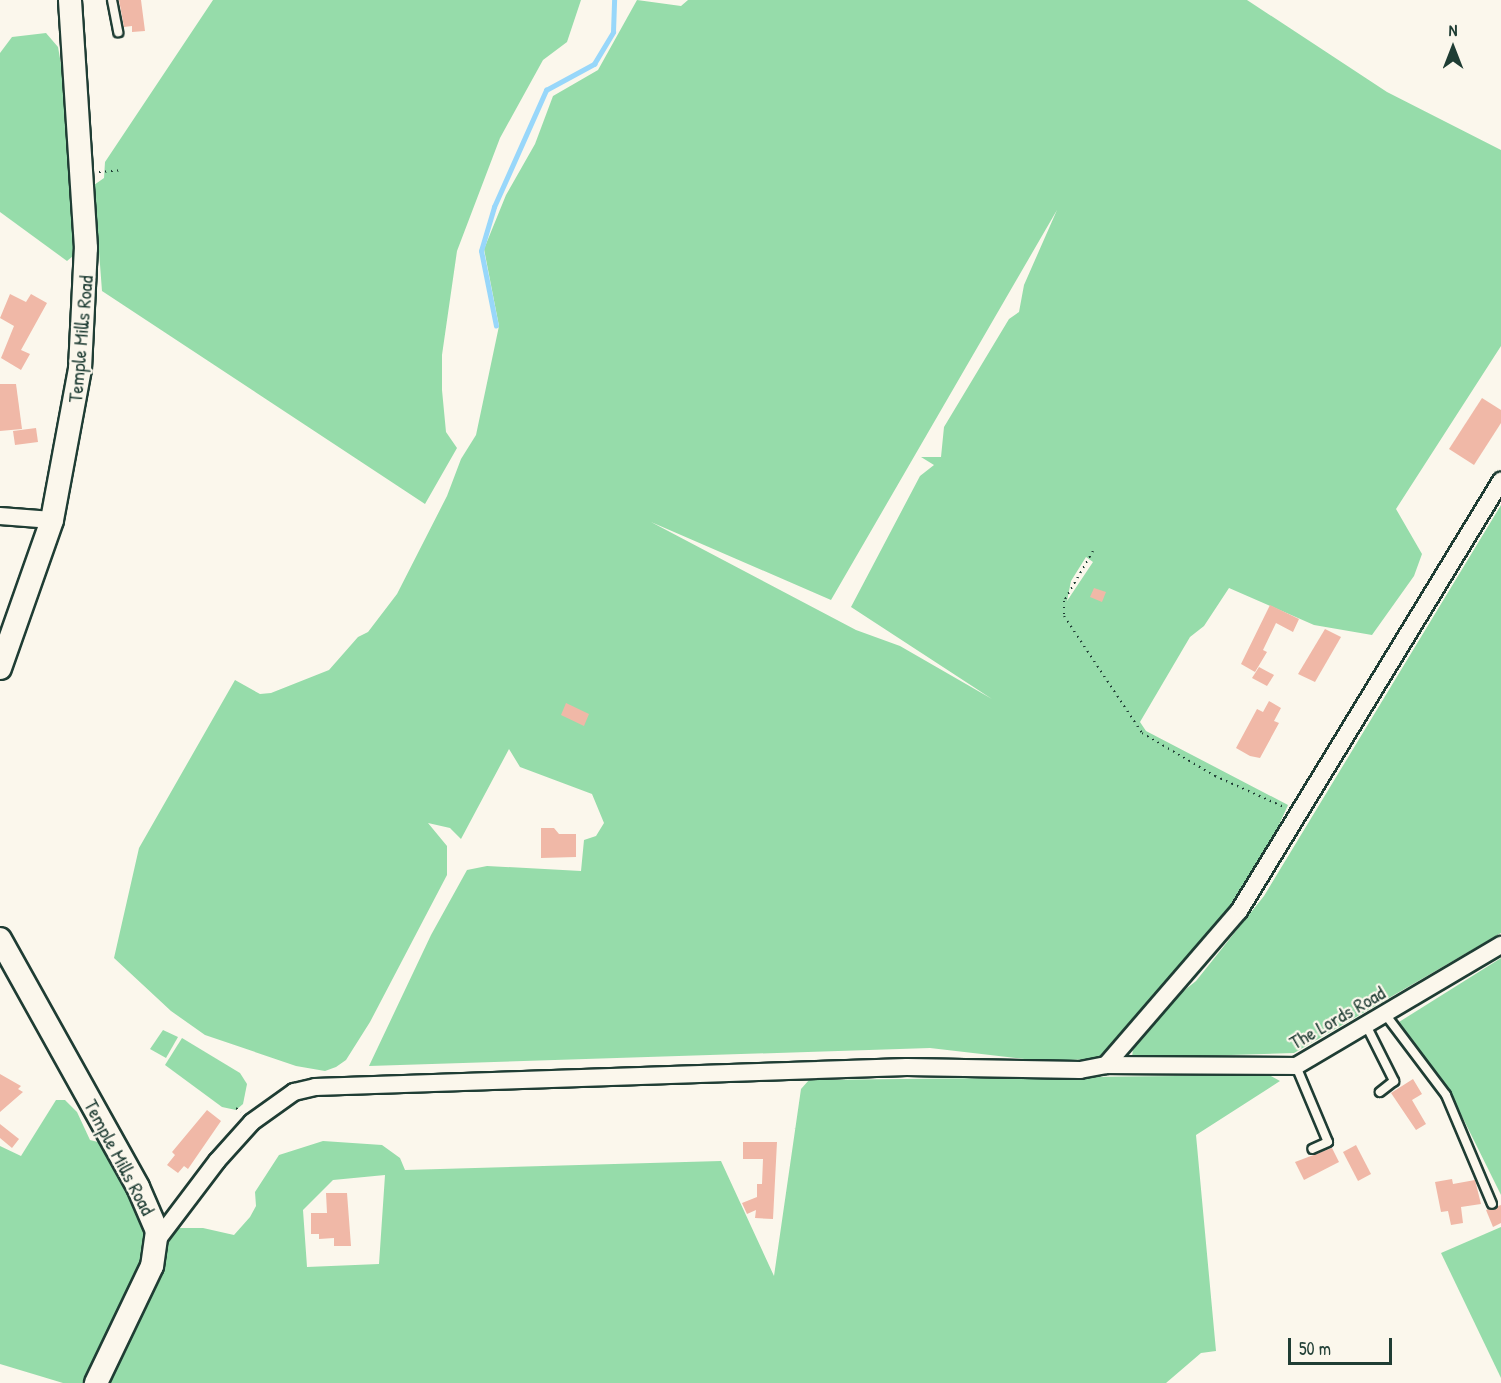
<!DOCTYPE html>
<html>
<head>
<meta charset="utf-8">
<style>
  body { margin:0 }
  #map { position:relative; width:1501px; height:1383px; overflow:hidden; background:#fbf7ec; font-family:"Patrick Hand",sans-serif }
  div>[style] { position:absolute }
  .green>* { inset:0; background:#96dcaa }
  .stream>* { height:4.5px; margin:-2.25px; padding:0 2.25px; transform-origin:2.25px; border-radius:2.25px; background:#98d7fa }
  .building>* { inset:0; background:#f0b8a7 }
  .path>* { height:2px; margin-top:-1px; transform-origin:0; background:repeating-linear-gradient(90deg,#1f3d34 0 1.5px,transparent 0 6px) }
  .roads { filter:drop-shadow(2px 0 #1f3d34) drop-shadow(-2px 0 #1f3d34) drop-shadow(0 2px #1f3d34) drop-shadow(0 -2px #1f3d34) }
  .lane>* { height:8px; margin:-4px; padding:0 4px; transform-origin:4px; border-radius:4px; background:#fbf7ec }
  .street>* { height:16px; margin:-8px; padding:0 8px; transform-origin:8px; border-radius:8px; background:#fbf7ec }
  .secondary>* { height:22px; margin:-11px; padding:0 11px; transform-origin:11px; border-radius:11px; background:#fbf7ec }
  span { translate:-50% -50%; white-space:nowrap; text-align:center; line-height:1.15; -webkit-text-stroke:4.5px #fbf7ec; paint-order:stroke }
  .street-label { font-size:20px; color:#1f3d34 }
  .north { position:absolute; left:1423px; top:18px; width:60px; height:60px; -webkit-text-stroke:4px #fbf7ec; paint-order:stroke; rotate:0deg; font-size:16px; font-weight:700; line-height:24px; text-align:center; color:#1f3d34 }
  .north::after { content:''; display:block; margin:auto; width:21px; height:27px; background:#1f3d34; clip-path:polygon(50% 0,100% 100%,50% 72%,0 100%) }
  .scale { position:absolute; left:1288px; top:1338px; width:104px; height:27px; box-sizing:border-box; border:3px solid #1f3d34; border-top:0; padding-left:8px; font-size:18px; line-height:21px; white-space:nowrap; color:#1f3d34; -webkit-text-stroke:4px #fbf7ec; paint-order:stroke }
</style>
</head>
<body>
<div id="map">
  <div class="green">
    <div style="clip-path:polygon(213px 0,581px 0,567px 42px,543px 60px,500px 138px,457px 251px,442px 355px,442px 390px,446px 432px,457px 448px,425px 504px,102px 291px,94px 185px,104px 178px,105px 162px)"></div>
    <div style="clip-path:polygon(evenodd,637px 0,681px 6px,688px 0,1247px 0,1387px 92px,1501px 150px,1501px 346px,1396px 509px,1422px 554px,1414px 576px,1372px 635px,1314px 625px,1229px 588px,1204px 626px,1190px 637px,1140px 722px,1146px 731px,1288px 805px,1264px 858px,1227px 914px,1110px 1050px,1096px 1059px,1042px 1061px,930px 1048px,369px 1066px,431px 935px,467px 870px,487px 866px,581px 871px,584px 840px,596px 836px,604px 823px,592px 794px,520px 767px,509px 749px,461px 839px,450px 828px,428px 823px,447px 846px,447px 875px,370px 1022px,346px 1060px,336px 1067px,325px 1071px,296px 1066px,205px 1035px,171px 1011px,114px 958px,139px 848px,235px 680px,260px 694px,271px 693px,329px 670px,358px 637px,368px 632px,397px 594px,447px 496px,461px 459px,476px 435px,499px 326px,484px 249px,506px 195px,535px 144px,553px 96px,598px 70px,637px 0,1057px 210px,1024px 285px,1019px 312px,1009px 319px,944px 427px,941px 457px,921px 457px,934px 465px,920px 476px,851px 607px,992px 699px,900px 646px,856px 630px,651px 522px,831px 600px,1057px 210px,637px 0,1086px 557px,1093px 562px,1067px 601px,1071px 581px,1086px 557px)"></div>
    <div style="clip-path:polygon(46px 33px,58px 47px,62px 70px,75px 231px,73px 256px,67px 261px,0 212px,0 53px,12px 37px)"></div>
    <div style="clip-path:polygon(1501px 505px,1501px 933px,1294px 1053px,1132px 1058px,1133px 1048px,1176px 997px,1196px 981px,1264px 896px)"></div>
    <div style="clip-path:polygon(1501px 958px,1501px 1195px,1447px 1086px,1399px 1022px)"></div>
    <div style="clip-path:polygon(163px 1030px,178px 1037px,166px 1058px,150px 1049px)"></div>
    <div style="clip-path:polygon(182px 1038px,240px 1073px,247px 1084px,243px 1104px,236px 1110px,222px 1107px,165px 1065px)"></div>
    <div style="clip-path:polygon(evenodd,1269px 1075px,1280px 1081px,1196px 1135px,1216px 1351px,1201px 1353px,1166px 1383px,110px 1383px,125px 1351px,100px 1361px,89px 1383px,63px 1383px,0 1364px,0 1146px,21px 1156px,56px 1100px,65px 1100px,77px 1112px,90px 1140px,106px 1144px,146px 1228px,203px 1228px,234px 1235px,250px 1217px,256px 1206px,255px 1192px,279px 1155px,323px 1141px,382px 1145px,400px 1158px,405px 1170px,721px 1161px,774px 1276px,801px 1089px,809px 1080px,1269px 1075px,385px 1175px,379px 1264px,307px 1267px,303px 1210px,333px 1180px,385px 1175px)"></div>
    <div style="clip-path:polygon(1501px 1227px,1501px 1378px,1441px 1253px)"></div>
  </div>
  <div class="stream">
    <div style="left:496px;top:326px;width:76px;rotate:-101.3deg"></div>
    <div style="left:481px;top:251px;width:46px;rotate:-73.5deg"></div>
    <div style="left:494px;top:207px;width:128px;rotate:-66deg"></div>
    <div style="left:546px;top:90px;width:55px;rotate:-28.4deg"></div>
    <div style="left:594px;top:64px;width:37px;rotate:-59deg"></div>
    <div style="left:613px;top:32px;width:32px;rotate:-88deg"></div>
  </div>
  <div class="building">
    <div style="clip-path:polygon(119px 0,141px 0,145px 31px,132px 32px,132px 26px,124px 27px)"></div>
    <div style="clip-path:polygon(10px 294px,26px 302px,31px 294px,47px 303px,21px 350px,30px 354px,21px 370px,1px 358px,14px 326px,0 318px)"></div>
    <div style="clip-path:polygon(0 384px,16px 384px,22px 429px,0 431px)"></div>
    <div style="clip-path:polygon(1482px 398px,1501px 410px,1501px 423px,1474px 465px,1449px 449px)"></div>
    <div style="clip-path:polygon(36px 428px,38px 442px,15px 445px,13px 431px)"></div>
    <div style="clip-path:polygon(1094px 588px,1106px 592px,1102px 602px,1090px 597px)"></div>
    <div style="clip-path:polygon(1270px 605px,1299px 619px,1293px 632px,1276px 623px,1263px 650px,1267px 652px,1255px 672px,1241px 664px)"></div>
    <div style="clip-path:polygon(1325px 629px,1341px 637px,1315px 682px,1298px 674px)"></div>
    <div style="clip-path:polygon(1259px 667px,1274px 675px,1267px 686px,1252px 678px)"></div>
    <div style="clip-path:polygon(1269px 701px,1281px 708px,1274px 721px,1279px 723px,1260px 758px,1250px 756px,1236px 748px,1257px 709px,1263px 712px)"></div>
    <div style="clip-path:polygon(566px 703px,589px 714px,584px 726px,561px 715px)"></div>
    <div style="clip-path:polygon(541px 828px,554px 828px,559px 834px,576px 834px,576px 857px,541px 858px)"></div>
    <div style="clip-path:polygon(0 1074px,21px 1086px,18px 1089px,23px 1092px,0 1112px)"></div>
    <div style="clip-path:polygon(1413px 1079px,1422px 1094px,1412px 1100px,1426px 1124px,1416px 1130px,1391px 1093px)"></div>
    <div style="clip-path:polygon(207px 1110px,221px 1121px,188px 1169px,184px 1166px,178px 1173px,167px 1165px,175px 1155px,172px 1152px)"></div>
    <div style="clip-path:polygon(0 1124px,19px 1139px,12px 1148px,0 1138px)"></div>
    <div style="clip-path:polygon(743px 1142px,777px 1142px,773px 1219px,755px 1218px,756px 1210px,747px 1214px,742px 1203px,757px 1197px,757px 1184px,762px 1184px,763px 1159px,743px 1159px)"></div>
    <div style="clip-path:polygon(1356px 1145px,1371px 1174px,1358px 1181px,1343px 1152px)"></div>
    <div style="clip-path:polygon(1332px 1148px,1339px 1162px,1304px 1180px,1295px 1162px)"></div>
    <div style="clip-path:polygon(1452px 1179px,1453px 1184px,1475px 1180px,1481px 1204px,1461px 1207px,1463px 1223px,1451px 1225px,1448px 1211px,1441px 1212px,1435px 1182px)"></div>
    <div style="clip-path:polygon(326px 1193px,347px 1193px,351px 1246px,334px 1246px,334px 1238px,319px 1239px,319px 1234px,311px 1234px,311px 1213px,327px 1213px)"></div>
    <div style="clip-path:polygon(1501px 1205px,1501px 1223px,1493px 1227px,1486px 1210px)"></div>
  </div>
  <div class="path">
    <div style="left:99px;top:172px;width:21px;rotate:-5deg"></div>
    <div style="left:1093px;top:551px;width:58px;rotate:120.1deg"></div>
    <div style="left:1064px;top:601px;width:15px;rotate:90deg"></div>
    <div style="left:1064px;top:616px;width:141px;rotate:56.3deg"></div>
    <div style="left:1142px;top:733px;width:85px;rotate:30.5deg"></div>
    <div style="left:1215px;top:776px;width:76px;rotate:24.2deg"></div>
    <div style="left:236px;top:1108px;width:6px;rotate:39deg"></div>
  </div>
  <div class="roads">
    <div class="lane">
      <div style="left:112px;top:0;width:33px;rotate:79deg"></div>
      <div style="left:1385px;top:1014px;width:101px;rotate:53deg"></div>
      <div style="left:1446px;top:1095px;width:118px;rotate:67.1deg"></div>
      <div style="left:1366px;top:1025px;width:63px;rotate:63.4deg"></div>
      <div style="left:1394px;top:1081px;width:18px;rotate:142deg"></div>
      <div style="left:1296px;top:1066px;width:82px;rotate:67.2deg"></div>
      <div style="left:1328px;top:1142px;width:17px;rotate:156deg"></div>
    </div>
    <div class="street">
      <div style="left:0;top:516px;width:52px;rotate:4.4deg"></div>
      <div style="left:1106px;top:1065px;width:190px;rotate:0.3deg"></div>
      <div style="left:1296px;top:1066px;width:238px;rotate:-30.6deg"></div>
      <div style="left:158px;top:1239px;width:98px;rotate:-52.9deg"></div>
      <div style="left:217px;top:1161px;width:52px;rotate:-48.1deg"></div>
      <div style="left:252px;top:1122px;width:52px;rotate:-35.5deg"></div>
      <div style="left:294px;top:1092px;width:22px;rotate:-13deg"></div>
      <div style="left:315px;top:1087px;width:592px;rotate:-1.93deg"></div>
      <div style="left:907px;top:1067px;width:173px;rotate:1deg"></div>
      <div style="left:1080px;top:1070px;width:26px;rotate:-11deg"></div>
      <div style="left:1106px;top:1065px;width:203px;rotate:-49.2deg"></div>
      <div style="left:1239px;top:911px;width:504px;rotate:-58.65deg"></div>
    </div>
    <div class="secondary">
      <div style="left:0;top:668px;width:157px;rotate:-70.6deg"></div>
      <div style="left:52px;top:520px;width:154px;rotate:-79.5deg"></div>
      <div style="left:80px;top:369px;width:121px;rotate:-87.2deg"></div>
      <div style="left:86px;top:248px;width:249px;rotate:-93.7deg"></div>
      <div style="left:0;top:939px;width:284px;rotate:60.9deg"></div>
      <div style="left:138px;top:1187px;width:48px;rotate:66.6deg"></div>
      <div style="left:157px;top:1231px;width:35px;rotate:98deg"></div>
      <div style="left:152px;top:1266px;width:130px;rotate:115.6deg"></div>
    </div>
  </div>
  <div class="street-label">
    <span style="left:80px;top:339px;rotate:-85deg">Temple Mills Road</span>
    <span style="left:1337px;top:1017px;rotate:-30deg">The Lords Road</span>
    <span style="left:120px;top:1157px;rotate:62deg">Temple Mills Road</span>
  </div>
  <div class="north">N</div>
  <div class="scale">50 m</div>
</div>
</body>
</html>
